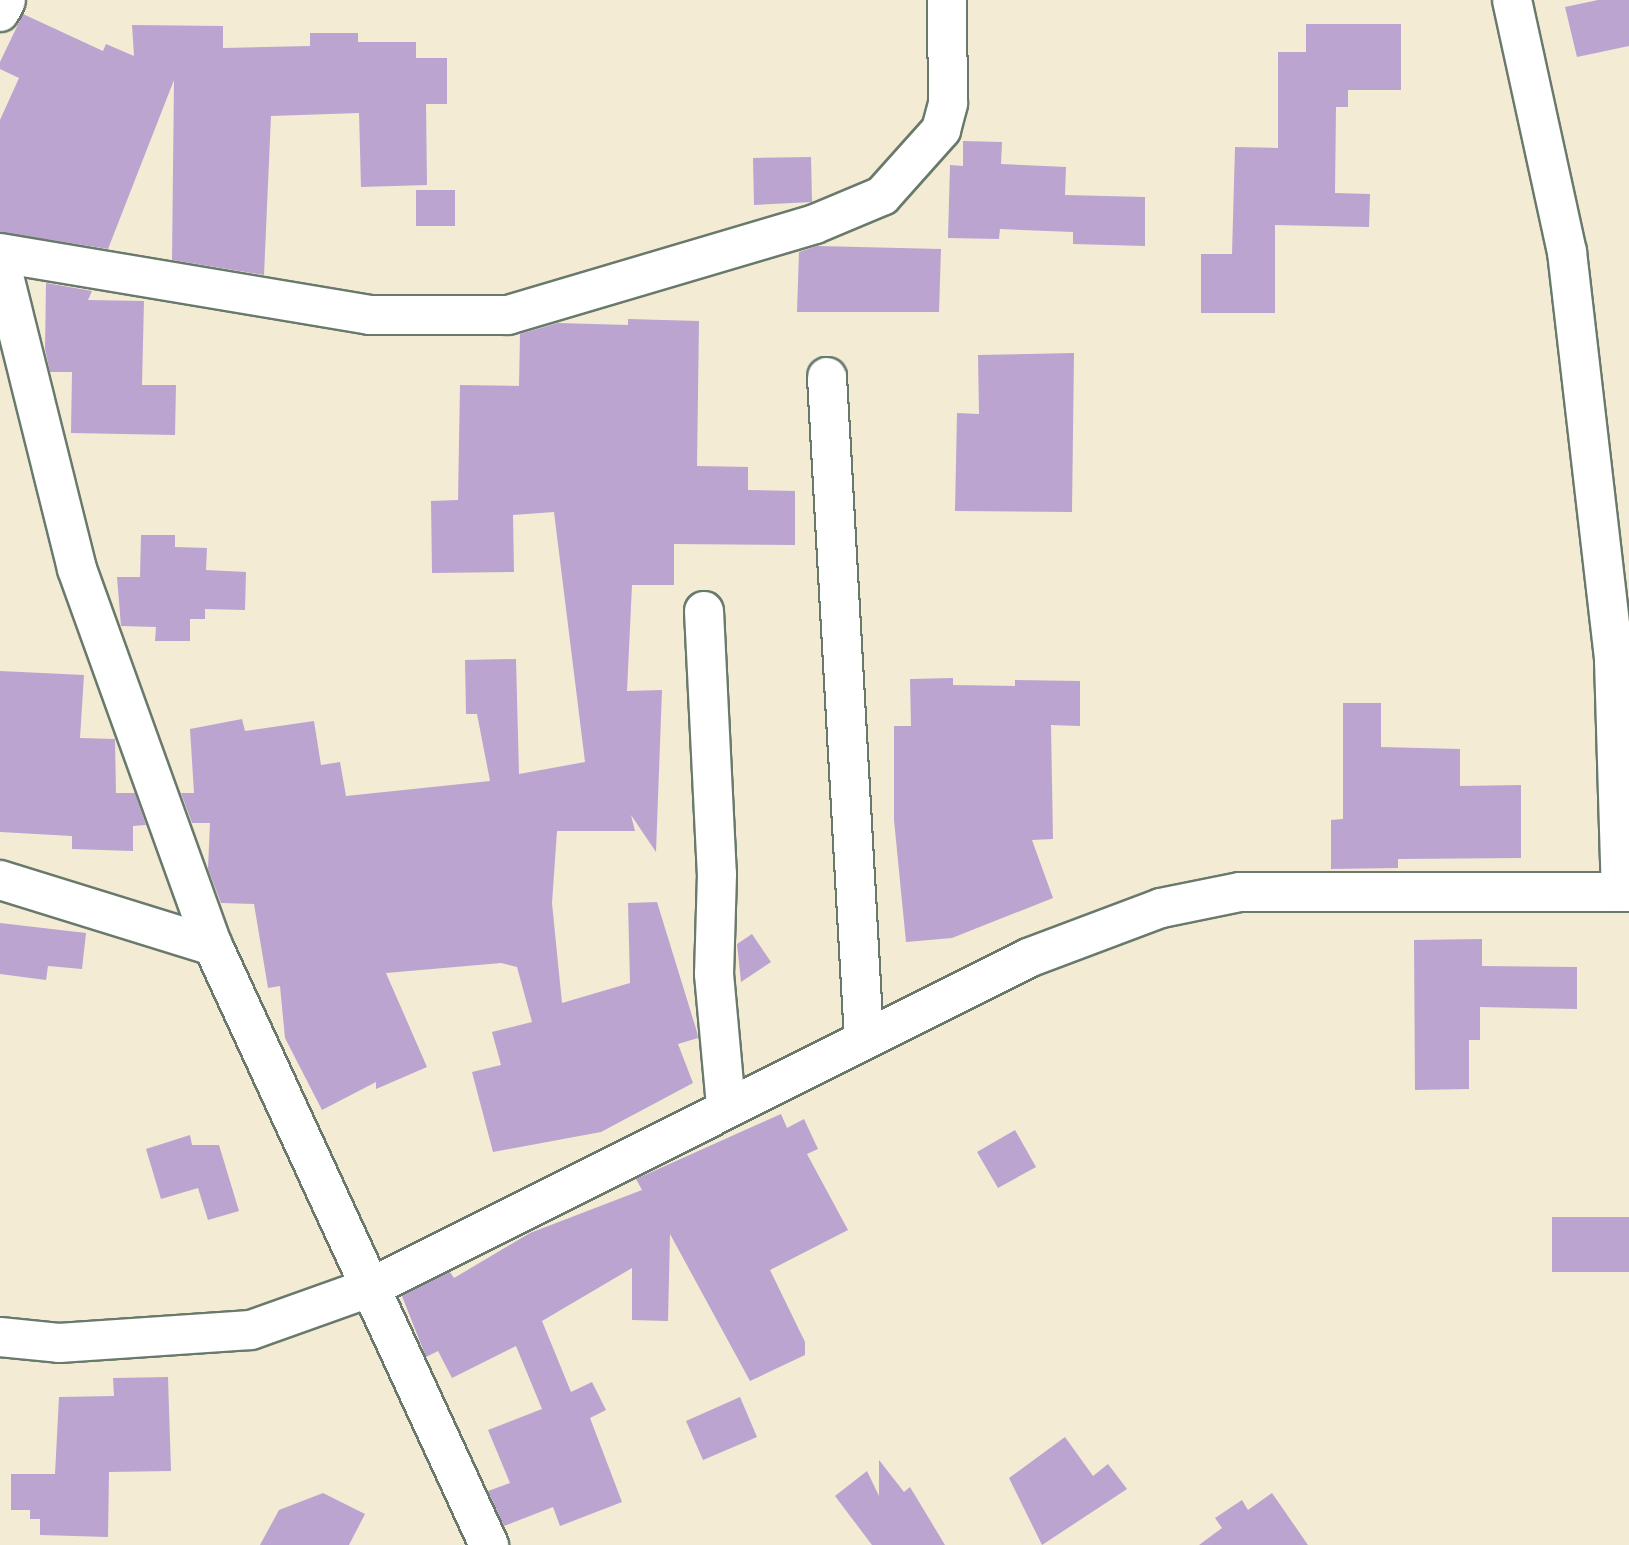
<!DOCTYPE html>
<html>
<head>
<meta charset="utf-8">
<style>
  body { margin:0 }
  #map { position:relative; width:1629px; height:1545px; overflow:hidden; background:#f3ebd4; font-family:Dekko,sans-serif }
  div>[style] { position:absolute }
  .building>* { inset:0; background:#bba4d0 }
  .roads { filter:drop-shadow(2px 0 #697a6c) drop-shadow(-2px 0 #697a6c) drop-shadow(0 2px #697a6c) drop-shadow(0 -2px #697a6c) }
  .minor>* { height:38px; margin:-19px; padding:0 19px; transform-origin:19px; border-radius:19px; background:#fff }
  span { translate:-50% -50%; white-space:nowrap; text-align:center; line-height:1.15; -webkit-text-stroke:5px #fdfcf7; paint-order:stroke }
</style>
</head>
<body>
<div id="map">
  <div class="building">
    <div style="clip-path:polygon(1598px 0,1629px 0,1629px 46px,1577px 57px,1565px 7px)"></div>
    <div style="clip-path:polygon(23px 14px,103px 51px,106px 44px,134px 56px,132px 25px,223px 26px,223px 48px,310px 46px,310px 33px,358px 33px,358px 42px,416px 42px,416px 58px,447px 58px,447px 104px,426px 104px,427px 185px,361px 187px,359px 113px,271px 116px,264px 275px,172px 260px,174px 80px,108px 249px,0 232px,0 120px,19px 78px,0 69px,0 62px)"></div>
    <div style="clip-path:polygon(1306px 24px,1401px 24px,1401px 90px,1348px 90px,1348px 107px,1336px 107px,1335px 193px,1370px 194px,1369px 227px,1275px 225px,1275px 313px,1201px 313px,1201px 254px,1232px 254px,1235px 147px,1278px 148px,1278px 52px,1306px 52px)"></div>
    <div style="clip-path:polygon(963px 141px,1002px 142px,1001px 164px,1066px 167px,1065px 195px,1145px 197px,1145px 246px,1073px 244px,1073px 232px,1000px 229px,999px 239px,948px 238px,950px 165px,963px 166px)"></div>
    <div style="clip-path:polygon(811px 157px,812px 202px,754px 205px,753px 158px)"></div>
    <div style="clip-path:polygon(416px 190px,455px 190px,455px 226px,416px 226px)"></div>
    <div style="clip-path:polygon(817px 246px,941px 249px,939px 312px,797px 312px,799px 252px)"></div>
    <div style="clip-path:polygon(46px 283px,92px 291px,88px 300px,144px 301px,142px 385px,176px 385px,175px 435px,71px 433px,72px 372px,50px 372px,45px 349px)"></div>
    <div style="clip-path:polygon(628px 319px,699px 321px,697px 466px,748px 467px,748px 490px,795px 491px,795px 545px,674px 544px,674px 585px,632px 585px,627px 691px,662px 690px,656px 852px,631px 815px,635px 831px,557px 831px,552px 903px,562px 1003px,630px 983px,628px 903px,657px 902px,697px 1032px,698px 1038px,678px 1044px,693px 1083px,601px 1132px,493px 1152px,472px 1072px,501px 1065px,492px 1032px,532px 1022px,517px 967px,501px 963px,386px 973px,427px 1067px,376px 1089px,376px 1082px,322px 1110px,285px 1038px,280px 986px,268px 988px,254px 904px,221px 903px,208px 869px,210px 823px,192px 823px,181px 793px,194px 793px,190px 729px,242px 719px,245px 731px,314px 721px,321px 765px,340px 762px,346px 796px,490px 781px,477px 714px,466px 714px,465px 660px,516px 659px,519px 774px,585px 762px,554px 512px,513px 515px,514px 572px,432px 573px,431px 501px,458px 500px,460px 385px,519px 386px,520px 334px,558px 323px,628px 325px)"></div>
    <div style="clip-path:polygon(1074px 353px,1072px 512px,955px 511px,957px 413px,979px 414px,978px 355px)"></div>
    <div style="clip-path:polygon(141px 535px,175px 535px,175px 547px,207px 548px,206px 570px,246px 572px,245px 610px,205px 609px,205px 619px,190px 619px,190px 641px,155px 641px,156px 627px,121px 626px,117px 577px,140px 577px)"></div>
    <div style="clip-path:polygon(0 671px,84px 675px,80px 738px,115px 739px,116px 793px,135px 793px,146px 825px,133px 826px,133px 851px,72px 849px,72px 836px,0 832px)"></div>
    <div style="clip-path:polygon(953px 678px,953px 685px,1015px 686px,1015px 680px,1080px 681px,1080px 726px,1051px 725px,1053px 839px,1032px 840px,1053px 898px,952px 938px,906px 942px,894px 820px,894px 726px,911px 726px,910px 679px)"></div>
    <div style="clip-path:polygon(1343px 703px,1381px 703px,1381px 747px,1460px 749px,1460px 786px,1521px 785px,1521px 858px,1398px 859px,1398px 868px,1331px 869px,1331px 820px,1343px 819px)"></div>
    <div style="clip-path:polygon(0 923px,86px 933px,82px 969px,48px 966px,46px 980px,0 974px)"></div>
    <div style="clip-path:polygon(752px 934px,771px 962px,741px 982px,737px 944px)"></div>
    <div style="clip-path:polygon(1482px 939px,1482px 966px,1577px 967px,1577px 1009px,1480px 1007px,1480px 1040px,1469px 1040px,1469px 1089px,1415px 1090px,1414px 940px)"></div>
    <div style="clip-path:polygon(781px 1114px,787px 1128px,804px 1119px,818px 1149px,807px 1154px,848px 1230px,770px 1270px,805px 1342px,805px 1355px,750px 1381px,670px 1234px,668px 1321px,632px 1320px,632px 1268px,542px 1321px,571px 1392px,592px 1382px,606px 1410px,590px 1418px,622px 1502px,560px 1526px,553px 1507px,504px 1526px,488px 1491px,510px 1483px,488px 1430px,542px 1409px,516px 1346px,452px 1378px,438px 1351px,426px 1357px,402px 1296px,450px 1272px,454px 1278px,530px 1233px,642px 1190px,636px 1179px)"></div>
    <div style="clip-path:polygon(1015px 1130px,1036px 1167px,998px 1188px,977px 1152px)"></div>
    <div style="clip-path:polygon(190px 1135px,192px 1145px,219px 1145px,239px 1211px,208px 1220px,198px 1188px,161px 1199px,146px 1149px)"></div>
    <div style="clip-path:polygon(1552px 1217px,1629px 1217px,1629px 1272px,1552px 1272px)"></div>
    <div style="clip-path:polygon(168px 1377px,171px 1471px,109px 1472px,108px 1537px,40px 1535px,40px 1519px,30px 1519px,30px 1510px,11px 1510px,11px 1474px,55px 1474px,59px 1397px,114px 1396px,113px 1378px)"></div>
    <div style="clip-path:polygon(740px 1397px,757px 1437px,703px 1460px,686px 1421px)"></div>
    <div style="clip-path:polygon(1065px 1437px,1093px 1476px,1108px 1464px,1127px 1489px,1042px 1545px,1009px 1478px)"></div>
    <div style="clip-path:polygon(879px 1460px,904px 1492px,910px 1487px,945px 1545px,872px 1545px,835px 1496px,867px 1471px,879px 1496px)"></div>
    <div style="clip-path:polygon(323px 1493px,365px 1514px,349px 1545px,260px 1545px,279px 1510px)"></div>
    <div style="clip-path:polygon(1272px 1493px,1308px 1545px,1199px 1545px,1222px 1528px,1215px 1518px,1242px 1500px,1248px 1510px)"></div>
  </div>
  <div class="roads">
    <div class="minor">
      <div style="left:1512px;top:0;width:258px;rotate:77.7deg"></div>
      <div style="left:1567px;top:252px;width:411px;rotate:83.4deg"></div>
      <div style="left:1614px;top:660px;width:232px;rotate:88.3deg"></div>
      <div style="left:0;top:12px;width:13px;rotate:-63deg"></div>
      <div style="left:0;top:253px;width:374px;rotate:9.5deg"></div>
      <div style="left:369px;top:315px;width:139px"></div>
      <div style="left:508px;top:315px;width:320px;rotate:-16.5deg"></div>
      <div style="left:815px;top:224px;width:73px;rotate:-22.7deg"></div>
      <div style="left:882px;top:196px;width:89px;rotate:-48.2deg"></div>
      <div style="left:941px;top:130px;width:28px;rotate:-75deg"></div>
      <div style="left:948px;top:103px;width:103px;rotate:-90.6deg"></div>
      <div style="left:0;top:260px;width:318px;rotate:76deg"></div>
      <div style="left:77px;top:569px;width:401px;rotate:70.2deg"></div>
      <div style="left:213px;top:946px;width:660px;rotate:65.26deg"></div>
      <div style="left:827px;top:377px;width:662px;rotate:86.8deg"></div>
      <div style="left:704px;top:611px;width:263px;rotate:87.2deg"></div>
      <div style="left:717px;top:874px;width:100px;rotate:91.7deg"></div>
      <div style="left:714px;top:974px;width:132px;rotate:84.8deg"></div>
      <div style="left:0;top:880px;width:223px;rotate:17.2deg"></div>
      <div style="left:0;top:1337px;width:59px;rotate:5.8deg"></div>
      <div style="left:59px;top:1343px;width:192px;rotate:-3.9deg"></div>
      <div style="left:251px;top:1330px;width:128px;rotate:-19.6deg"></div>
      <div style="left:372px;top:1287px;width:734px;rotate:-26.63deg"></div>
      <div style="left:1028px;top:958px;width:142px;rotate:-20.6deg"></div>
      <div style="left:1161px;top:908px;width:81px;rotate:-11.4deg"></div>
      <div style="left:1240px;top:892px;width:389px"></div>
    </div>
  </div>
</div>
</body>
</html>
